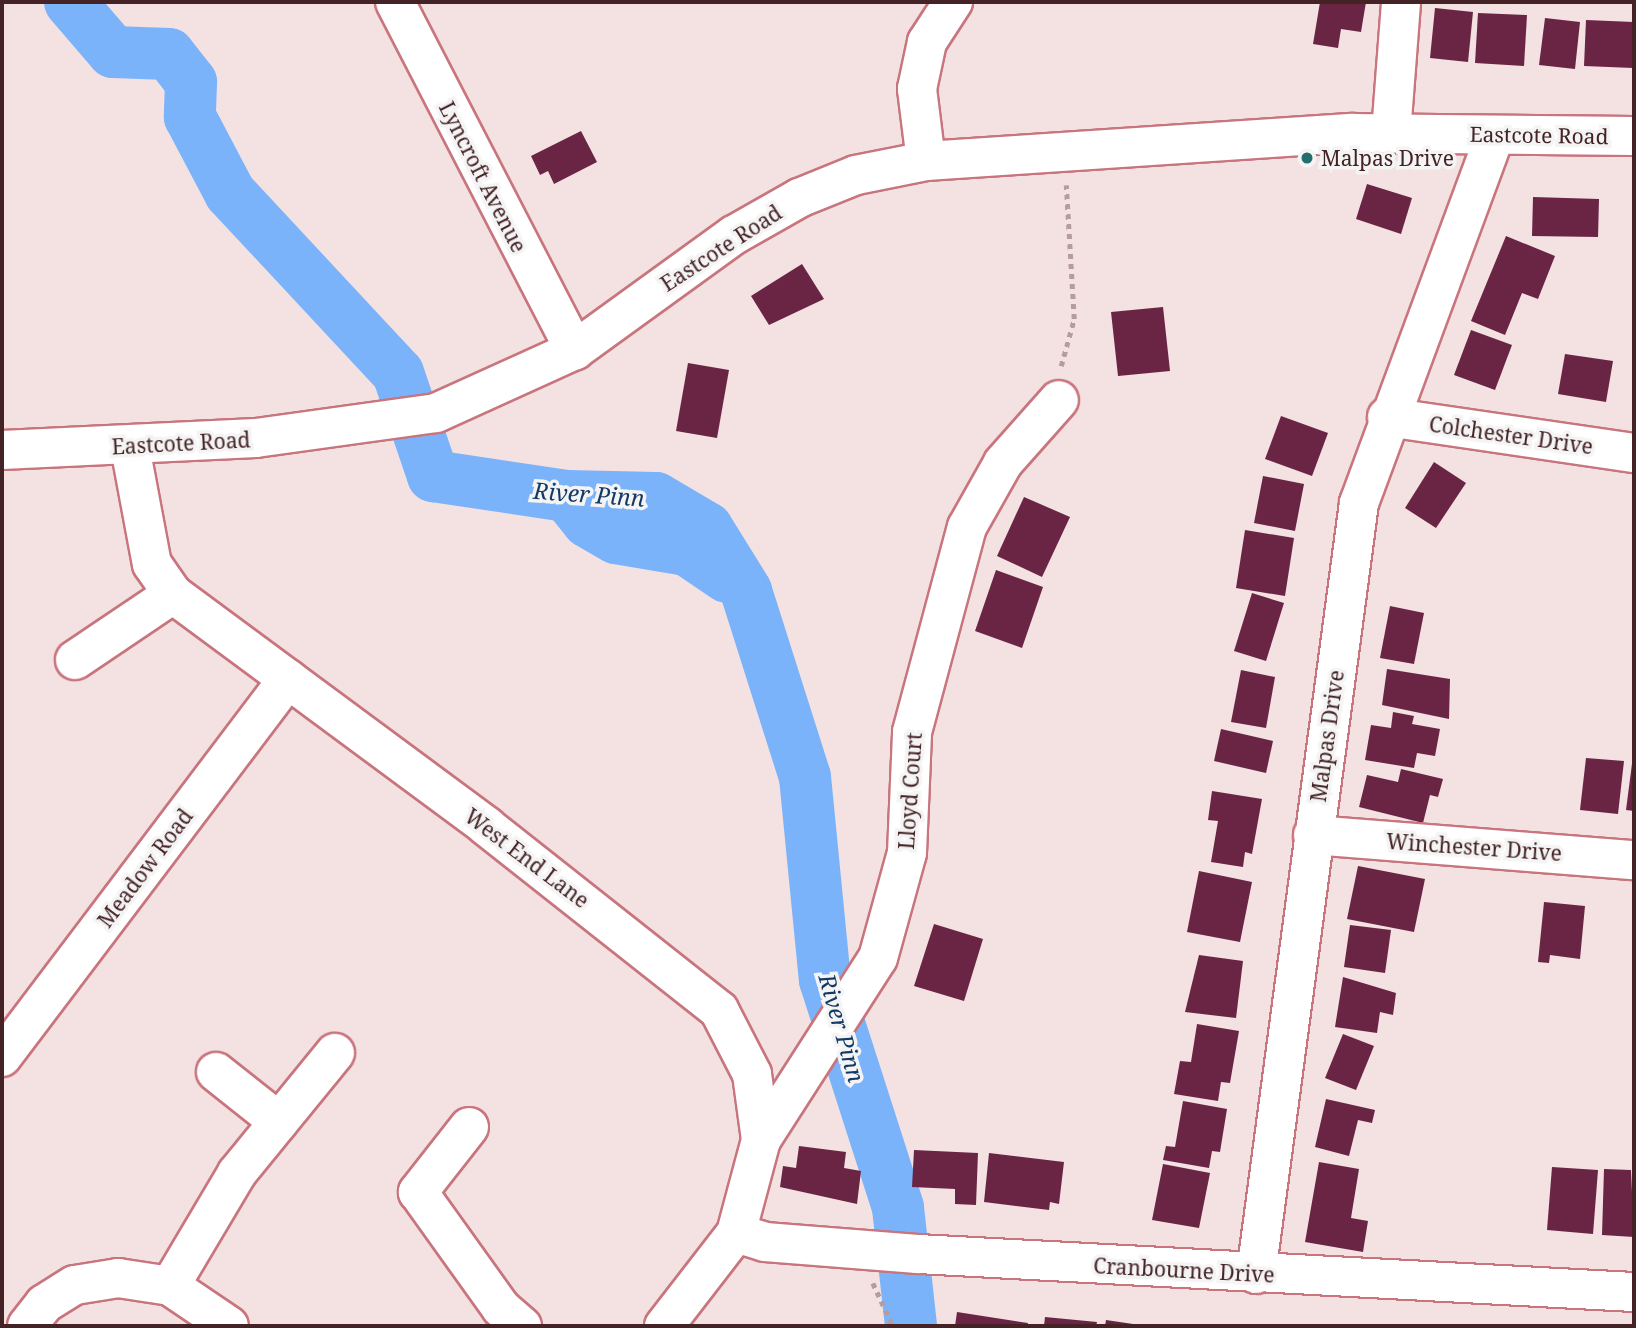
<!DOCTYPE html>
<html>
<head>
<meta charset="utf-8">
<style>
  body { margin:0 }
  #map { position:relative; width:1636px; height:1328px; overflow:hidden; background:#f4e1e2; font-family:"Noto Serif",serif }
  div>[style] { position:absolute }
  .river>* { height:52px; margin:-26px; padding:0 26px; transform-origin:26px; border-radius:26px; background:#7ab3f9 }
  .building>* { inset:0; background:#6a2545 }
  .path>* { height:4.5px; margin-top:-2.25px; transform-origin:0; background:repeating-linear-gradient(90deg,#b59c9e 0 5px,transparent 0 10px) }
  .roads { filter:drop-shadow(2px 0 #c8757d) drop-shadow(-2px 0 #c8757d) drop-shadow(0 2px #c8757d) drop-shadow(0 -2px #c8757d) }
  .minor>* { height:38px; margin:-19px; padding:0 19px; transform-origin:19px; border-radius:19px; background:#fff }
  .dots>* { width:19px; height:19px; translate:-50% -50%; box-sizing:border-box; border:4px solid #f4f4f4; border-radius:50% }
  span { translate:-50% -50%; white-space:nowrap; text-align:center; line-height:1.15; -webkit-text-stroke:7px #f4f4f4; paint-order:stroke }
  .street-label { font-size:21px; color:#442225 }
  .poi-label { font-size:21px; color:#442225 }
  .left { translate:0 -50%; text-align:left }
  .water-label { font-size:23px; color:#133965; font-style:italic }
  .frame { position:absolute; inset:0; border:4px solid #442225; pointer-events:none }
</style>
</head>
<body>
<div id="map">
  <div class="river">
    <div style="left:70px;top:2px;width:66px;rotate:49.3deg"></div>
    <div style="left:113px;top:52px;width:56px;rotate:2deg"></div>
    <div style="left:169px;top:54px;width:36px;rotate:52deg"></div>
    <div style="left:191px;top:82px;width:35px;rotate:92deg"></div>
    <div style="left:190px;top:117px;width:86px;rotate:62.2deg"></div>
    <div style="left:230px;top:193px;width:246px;rotate:47deg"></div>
    <div style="left:398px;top:373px;width:109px;rotate:71.2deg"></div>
    <div style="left:433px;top:476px;width:135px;rotate:8.5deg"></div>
    <div style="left:567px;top:496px;width:89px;rotate:1.3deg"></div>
    <div style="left:656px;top:498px;width:59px;rotate:30.5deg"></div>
    <div style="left:707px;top:528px;width:74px;rotate:58.2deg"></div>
    <div style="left:746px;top:591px;width:195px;rotate:72.4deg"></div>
    <div style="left:805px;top:777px;width:204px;rotate:84.4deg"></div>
    <div style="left:825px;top:980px;width:239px;rotate:72.2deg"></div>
    <div style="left:898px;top:1208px;width:119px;rotate:83.7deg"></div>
    <div style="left:567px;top:496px;width:33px;rotate:51deg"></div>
    <div style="left:588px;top:522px;width:32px;rotate:30deg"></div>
    <div style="left:616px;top:538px;width:72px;rotate:9.6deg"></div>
    <div style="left:687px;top:550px;width:48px;rotate:34deg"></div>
  </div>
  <div class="building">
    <div style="clip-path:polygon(1320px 2px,1366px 2px,1361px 32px,1341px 29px,1338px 48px,1313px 44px)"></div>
    <div style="clip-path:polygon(1435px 8px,1473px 12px,1468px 62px,1430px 58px)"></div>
    <div style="clip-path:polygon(1478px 13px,1527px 15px,1524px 66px,1475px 63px)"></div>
    <div style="clip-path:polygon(1545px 18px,1580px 22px,1575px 69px,1539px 65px)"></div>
    <div style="clip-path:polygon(1586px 20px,1634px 22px,1633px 68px,1584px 66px)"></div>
    <div style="clip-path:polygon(581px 131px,597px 162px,554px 184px,548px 171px,540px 175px,531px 156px)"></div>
    <div style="clip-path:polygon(1367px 184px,1412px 198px,1401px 234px,1356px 219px)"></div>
    <div style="clip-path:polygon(1533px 197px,1599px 199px,1598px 237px,1532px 236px)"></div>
    <div style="clip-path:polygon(1506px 236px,1555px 256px,1538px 299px,1522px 293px,1505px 335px,1471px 321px)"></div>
    <div style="clip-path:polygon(802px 264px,824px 299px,769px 325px,751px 296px)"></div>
    <div style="clip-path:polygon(1163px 307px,1170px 371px,1118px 376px,1111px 312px)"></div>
    <div style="clip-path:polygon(1471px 330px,1512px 345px,1495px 390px,1454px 375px)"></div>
    <div style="clip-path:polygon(1565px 354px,1613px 361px,1606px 402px,1558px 394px)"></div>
    <div style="clip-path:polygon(688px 363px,729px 370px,717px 438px,676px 431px)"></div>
    <div style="clip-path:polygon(1281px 416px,1328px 433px,1312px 476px,1265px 459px)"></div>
    <div style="clip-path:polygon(1434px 462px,1466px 483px,1436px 528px,1405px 508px)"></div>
    <div style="clip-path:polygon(1263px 476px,1304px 484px,1295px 531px,1254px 523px)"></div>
    <div style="clip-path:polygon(1024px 497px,1070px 517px,1042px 577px,997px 556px)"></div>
    <div style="clip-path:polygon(1245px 530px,1294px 538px,1285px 596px,1236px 588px)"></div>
    <div style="clip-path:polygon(996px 570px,1043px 587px,1022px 648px,975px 631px)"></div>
    <div style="clip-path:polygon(1252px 593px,1284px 603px,1266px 661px,1234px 651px)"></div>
    <div style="clip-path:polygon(1390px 606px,1424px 613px,1414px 664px,1380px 658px)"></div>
    <div style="clip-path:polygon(1387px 669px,1450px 679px,1449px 719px,1382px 705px)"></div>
    <div style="clip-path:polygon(1241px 670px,1275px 677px,1266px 728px,1231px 722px)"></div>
    <div style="clip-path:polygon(1393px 712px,1414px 716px,1412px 724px,1440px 729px,1435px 756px,1417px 753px,1414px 768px,1365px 760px,1371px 725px,1391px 728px)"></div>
    <div style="clip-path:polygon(1221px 729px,1273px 741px,1266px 773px,1214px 761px)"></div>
    <div style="clip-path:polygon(1633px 756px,1634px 756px,1634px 811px,1626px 810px)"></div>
    <div style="clip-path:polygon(1586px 758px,1624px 761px,1618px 814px,1580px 810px)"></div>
    <div style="clip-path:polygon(1401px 769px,1443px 779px,1438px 797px,1430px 795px,1423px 823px,1359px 807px,1367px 775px,1398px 782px)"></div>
    <div style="clip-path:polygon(1212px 791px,1262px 799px,1252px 854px,1245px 852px,1243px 867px,1211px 862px,1218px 821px,1208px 820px)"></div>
    <div style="clip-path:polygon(1358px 866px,1425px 879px,1414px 932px,1347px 919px)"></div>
    <div style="clip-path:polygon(1199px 871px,1252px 882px,1240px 942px,1187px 932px)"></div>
    <div style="clip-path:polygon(1544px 902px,1585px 906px,1580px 959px,1550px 955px,1549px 963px,1538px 962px)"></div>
    <div style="clip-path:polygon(934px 924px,983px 939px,964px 1001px,914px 986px)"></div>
    <div style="clip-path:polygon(1350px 925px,1391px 930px,1385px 973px,1344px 967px)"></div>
    <div style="clip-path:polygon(1199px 955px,1243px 961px,1236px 1018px,1185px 1012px)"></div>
    <div style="clip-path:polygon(1343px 977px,1396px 993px,1393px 1015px,1380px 1012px,1377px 1033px,1335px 1027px)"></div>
    <div style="clip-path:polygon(1197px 1024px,1239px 1031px,1230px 1083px,1221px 1082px,1218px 1101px,1174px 1094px,1180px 1061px,1191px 1062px)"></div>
    <div style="clip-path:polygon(1343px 1034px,1374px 1046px,1356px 1090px,1325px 1078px)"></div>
    <div style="clip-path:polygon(1326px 1099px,1375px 1110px,1372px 1123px,1358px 1120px,1349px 1156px,1315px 1147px)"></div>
    <div style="clip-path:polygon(1183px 1101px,1227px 1109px,1220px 1152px,1212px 1151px,1209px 1168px,1163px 1160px,1166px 1146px,1175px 1147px)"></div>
    <div style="clip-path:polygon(799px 1146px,846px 1152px,844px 1168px,861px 1171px,857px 1204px,780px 1187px,783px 1166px,796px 1168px)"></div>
    <div style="clip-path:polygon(914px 1150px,978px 1153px,976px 1205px,955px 1204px,955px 1189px,912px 1187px)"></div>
    <div style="clip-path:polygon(989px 1153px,1064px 1162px,1059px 1204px,1050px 1202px,1049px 1210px,984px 1202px)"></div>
    <div style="clip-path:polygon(1319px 1162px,1359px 1169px,1351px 1218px,1368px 1221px,1363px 1252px,1305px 1242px)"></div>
    <div style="clip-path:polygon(1163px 1164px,1210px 1173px,1199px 1228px,1152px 1220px)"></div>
    <div style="clip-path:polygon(1552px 1167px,1598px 1170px,1593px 1234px,1547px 1230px)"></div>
    <div style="clip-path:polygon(1604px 1169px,1631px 1170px,1634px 1237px,1602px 1235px)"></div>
    <div style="clip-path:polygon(957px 1312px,1028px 1323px,1027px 1326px,955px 1326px)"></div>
    <div style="clip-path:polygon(1045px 1317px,1097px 1322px,1096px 1326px,1044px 1326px)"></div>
    <div style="clip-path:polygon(1106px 1320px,1140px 1325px,1140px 1326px,1105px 1326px)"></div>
  </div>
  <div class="path">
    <div style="left:1061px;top:366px;width:49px;rotate:-74.5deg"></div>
    <div style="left:1074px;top:319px;width:134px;rotate:-93.4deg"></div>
    <div style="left:873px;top:1283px;width:47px;rotate:65.1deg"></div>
  </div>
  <div class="roads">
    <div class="minor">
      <div style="left:395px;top:2px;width:392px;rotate:62.7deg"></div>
      <div style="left:1391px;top:133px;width:131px;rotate:-85.6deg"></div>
      <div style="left:926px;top:161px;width:73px;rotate:-97.1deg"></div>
      <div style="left:917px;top:89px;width:48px;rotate:-78deg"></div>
      <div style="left:927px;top:42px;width:48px;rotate:-57deg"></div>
      <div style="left:1387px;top:417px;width:250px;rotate:8.3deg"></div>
      <div style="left:130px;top:447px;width:119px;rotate:79.4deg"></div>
      <div style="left:152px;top:564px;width:37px;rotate:55deg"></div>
      <div style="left:173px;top:594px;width:390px;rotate:36.5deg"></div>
      <div style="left:486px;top:826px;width:297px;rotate:38.3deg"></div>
      <div style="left:719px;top:1010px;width:72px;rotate:62.7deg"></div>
      <div style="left:752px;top:1074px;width:67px;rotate:82.2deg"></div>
      <div style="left:761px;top:1140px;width:96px;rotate:105deg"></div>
      <div style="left:736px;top:1233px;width:118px;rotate:127.7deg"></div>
      <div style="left:2px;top:450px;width:254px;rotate:-2.7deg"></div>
      <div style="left:256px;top:438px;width:182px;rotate:-7.9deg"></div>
      <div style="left:436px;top:413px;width:153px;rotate:-24.4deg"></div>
      <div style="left:575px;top:350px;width:196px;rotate:-35.9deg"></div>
      <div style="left:734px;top:235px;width:75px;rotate:-29.6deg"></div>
      <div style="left:799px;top:198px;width:61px;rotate:-22deg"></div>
      <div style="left:856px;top:175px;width:71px;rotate:-11.3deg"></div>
      <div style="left:926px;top:161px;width:428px;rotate:-3.8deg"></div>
      <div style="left:1353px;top:133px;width:281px;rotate:0.6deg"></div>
      <div style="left:75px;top:660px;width:118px;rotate:-34deg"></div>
      <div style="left:1313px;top:835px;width:322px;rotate:4.5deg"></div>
      <div style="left:2px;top:1057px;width:474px;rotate:-52.9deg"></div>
      <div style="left:216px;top:1072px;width:80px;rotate:38.4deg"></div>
      <div style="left:469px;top:1127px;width:83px;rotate:128.1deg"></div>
      <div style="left:418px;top:1192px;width:143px;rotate:54.4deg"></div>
      <div style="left:501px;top:1308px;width:28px;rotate:41deg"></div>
      <div style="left:761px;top:1140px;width:216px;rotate:-57.3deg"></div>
      <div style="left:878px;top:958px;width:109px;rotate:-74.6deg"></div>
      <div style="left:907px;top:853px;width:121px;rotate:-87.6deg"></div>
      <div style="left:912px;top:732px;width:212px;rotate:-75deg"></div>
      <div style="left:967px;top:527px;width:73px;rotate:-60.6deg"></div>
      <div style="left:1003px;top:463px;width:84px;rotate:-48.4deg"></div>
      <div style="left:736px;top:1233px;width:30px;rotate:17deg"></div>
      <div style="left:765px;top:1242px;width:153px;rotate:4.5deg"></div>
      <div style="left:918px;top:1254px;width:717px;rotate:3.04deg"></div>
      <div style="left:1256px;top:1274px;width:778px;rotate:-82.39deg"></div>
      <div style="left:1359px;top:503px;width:392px;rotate:-69.7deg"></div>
      <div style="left:170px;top:1286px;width:131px;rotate:-59.3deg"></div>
      <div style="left:237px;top:1173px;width:155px;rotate:-50.8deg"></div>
      <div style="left:27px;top:1326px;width:28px;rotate:-52deg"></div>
      <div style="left:44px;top:1304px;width:36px;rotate:-32deg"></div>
      <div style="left:75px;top:1285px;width:44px;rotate:-9.2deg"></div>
      <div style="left:118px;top:1278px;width:53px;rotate:8.7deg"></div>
      <div style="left:170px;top:1286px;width:71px;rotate:34.1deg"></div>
    </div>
  </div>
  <div class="dots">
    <div style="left:1307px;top:158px;background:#226e6d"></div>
  </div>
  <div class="street-label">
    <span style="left:1539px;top:135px;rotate:1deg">Eastcote Road</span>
    <span style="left:483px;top:177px;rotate:63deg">Lyncroft Avenue</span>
    <span style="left:721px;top:248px;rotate:-33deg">Eastcote Road</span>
    <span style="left:1511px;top:435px;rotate:8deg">Colchester Drive</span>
    <span style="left:181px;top:443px;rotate:-3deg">Eastcote Road</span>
    <span style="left:1327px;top:736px;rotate:-82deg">Malpas Drive</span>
    <span style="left:910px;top:791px;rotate:-86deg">Lloyd Court</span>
    <span style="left:1474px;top:847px;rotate:4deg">Winchester Drive</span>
    <span style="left:527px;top:858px;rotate:37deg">West End Lane</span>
    <span style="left:145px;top:868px;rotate:-53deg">Meadow Road</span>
    <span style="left:1184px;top:1270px;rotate:3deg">Cranbourne Drive</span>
  </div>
  <div class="poi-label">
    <span class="left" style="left:1321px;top:158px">Malpas Drive</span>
  </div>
  <div class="water-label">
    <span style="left:589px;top:494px;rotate:4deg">River Pinn</span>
    <span style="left:842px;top:1028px;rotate:74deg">River Pinn</span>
  </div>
  <div class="frame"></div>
</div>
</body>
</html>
